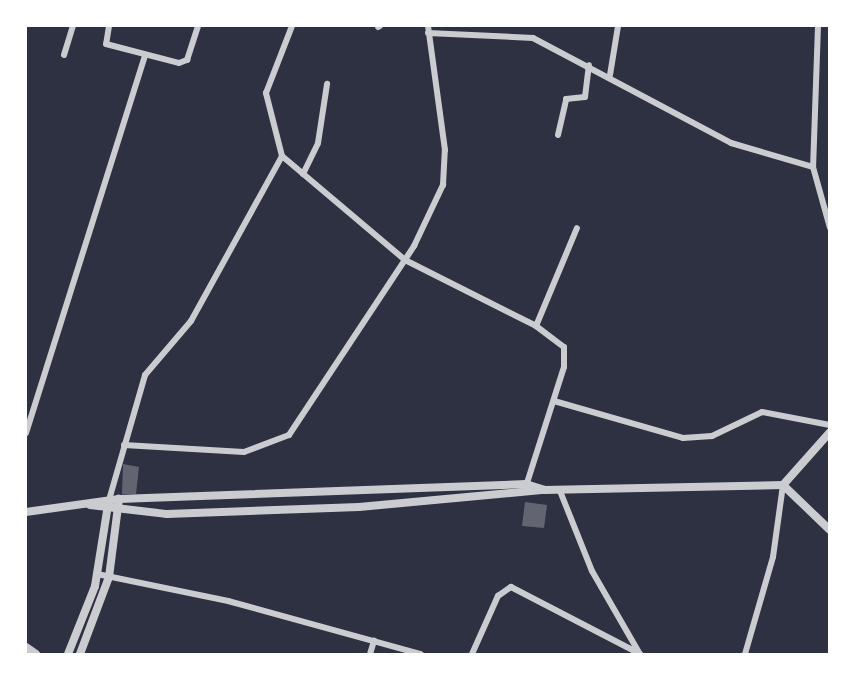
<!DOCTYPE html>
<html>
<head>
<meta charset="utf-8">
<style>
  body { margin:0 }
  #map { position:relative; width:855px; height:680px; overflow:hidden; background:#2d3142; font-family:"Roboto Condensed",sans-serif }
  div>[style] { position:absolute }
  .building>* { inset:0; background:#626471 }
  .minor>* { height:6px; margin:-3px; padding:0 3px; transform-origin:3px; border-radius:3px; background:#caccd0 }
  .tertiary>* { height:8px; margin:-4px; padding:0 4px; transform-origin:4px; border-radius:4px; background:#caccd0 }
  span { translate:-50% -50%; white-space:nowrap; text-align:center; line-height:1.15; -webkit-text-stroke:4.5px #fff; paint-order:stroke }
  .frame { position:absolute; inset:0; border:27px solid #fff; pointer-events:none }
</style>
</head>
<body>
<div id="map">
  <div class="building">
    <div style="clip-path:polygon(123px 464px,139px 467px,136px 494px,122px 494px)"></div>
    <div style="clip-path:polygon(525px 502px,547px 505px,544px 528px,522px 526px)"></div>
  </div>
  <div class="minor">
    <div style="left:109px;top:26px;width:18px;rotate:99deg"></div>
    <div style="left:106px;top:44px;width:75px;rotate:14.6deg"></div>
    <div style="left:179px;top:63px;width:9px;rotate:-21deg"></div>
    <div style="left:187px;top:60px;width:36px;rotate:-72deg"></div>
    <div style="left:818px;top:26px;width:141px;rotate:92deg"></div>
    <div style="left:813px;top:167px;width:63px;rotate:74.4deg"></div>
    <div style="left:378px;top:27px;width:2px;rotate:-27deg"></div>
    <div style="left:428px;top:33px;width:105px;rotate:2.7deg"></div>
    <div style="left:533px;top:38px;width:224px;rotate:27.9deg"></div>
    <div style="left:731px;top:143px;width:85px;rotate:16.3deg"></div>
    <div style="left:64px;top:55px;width:30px;rotate:-73deg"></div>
    <div style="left:610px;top:75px;width:50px;rotate:-80.7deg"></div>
    <div style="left:558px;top:135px;width:37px;rotate:-77deg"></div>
    <div style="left:566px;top:99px;width:19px;rotate:-6deg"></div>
    <div style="left:585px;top:97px;width:32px;rotate:-83deg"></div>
    <div style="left:282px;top:156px;width:161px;rotate:40.2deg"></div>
    <div style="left:405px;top:260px;width:147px;rotate:26.7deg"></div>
    <div style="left:536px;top:326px;width:35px;rotate:37deg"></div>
    <div style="left:564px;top:347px;width:20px;rotate:90deg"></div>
    <div style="left:564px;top:367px;width:125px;rotate:107.7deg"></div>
    <div style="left:303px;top:174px;width:34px;rotate:-64deg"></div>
    <div style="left:318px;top:143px;width:60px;rotate:-81.3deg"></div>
    <div style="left:536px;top:326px;width:106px;rotate:-67.3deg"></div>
    <div style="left:554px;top:401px;width:134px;rotate:16deg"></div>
    <div style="left:683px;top:438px;width:29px;rotate:-4deg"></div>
    <div style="left:712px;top:436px;width:55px;rotate:-25.6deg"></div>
    <div style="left:762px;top:412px;width:69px;rotate:10.8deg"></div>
    <div style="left:26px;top:433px;width:396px;rotate:-72.5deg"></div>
    <div style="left:124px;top:445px;width:120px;rotate:3.3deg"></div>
    <div style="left:244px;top:452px;width:48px;rotate:-20.7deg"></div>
    <div style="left:289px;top:435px;width:227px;rotate:-56.5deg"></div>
    <div style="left:414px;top:246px;width:68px;rotate:-64.6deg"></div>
    <div style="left:443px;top:185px;width:35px;rotate:-87deg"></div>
    <div style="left:445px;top:150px;width:125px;rotate:-97.8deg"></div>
    <div style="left:560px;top:491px;width:86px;rotate:68.2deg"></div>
    <div style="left:592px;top:571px;width:96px;rotate:60deg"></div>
    <div style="left:109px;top:500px;width:130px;rotate:-73.9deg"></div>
    <div style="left:145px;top:375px;width:71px;rotate:-49.6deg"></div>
    <div style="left:191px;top:321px;width:188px;rotate:-61.1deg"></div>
    <div style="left:282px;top:156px;width:65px;rotate:-104.3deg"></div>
    <div style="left:266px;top:93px;width:72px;rotate:-68.8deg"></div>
    <div style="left:97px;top:574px;width:134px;rotate:11.6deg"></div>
    <div style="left:228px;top:601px;width:200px;rotate:15.4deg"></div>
    <div style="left:370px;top:654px;width:14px;rotate:-73deg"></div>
    <div style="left:472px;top:654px;width:64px;rotate:-65.9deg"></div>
    <div style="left:498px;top:596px;width:16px;rotate:-35deg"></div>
    <div style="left:511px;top:587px;width:145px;rotate:27.4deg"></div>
    <div style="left:745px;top:654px;width:101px;rotate:-73.9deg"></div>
    <div style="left:773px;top:557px;width:73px;rotate:-82.1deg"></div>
  </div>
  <div class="tertiary">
    <div style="left:783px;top:485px;width:71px;rotate:-48.4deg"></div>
    <div style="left:90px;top:505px;width:78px;rotate:6.7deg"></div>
    <div style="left:167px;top:514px;width:192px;rotate:-2.1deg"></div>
    <div style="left:359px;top:507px;width:186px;rotate:-5.3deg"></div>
    <div style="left:544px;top:490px;width:239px;rotate:-1.2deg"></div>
    <div style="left:783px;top:485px;width:65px;rotate:43.8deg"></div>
    <div style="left:26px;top:512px;width:94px;rotate:-8deg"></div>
    <div style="left:119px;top:499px;width:407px;rotate:-2.1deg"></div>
    <div style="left:526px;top:484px;width:19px;rotate:18deg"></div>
    <div style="left:26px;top:647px;width:12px;rotate:35deg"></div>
    <div style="left:68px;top:654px;width:73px;rotate:-68.3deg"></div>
    <div style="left:95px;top:586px;width:82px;rotate:-80.9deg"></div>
    <div style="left:80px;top:654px;width:82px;rotate:-69.4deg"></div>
    <div style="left:109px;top:577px;width:79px;rotate:-82.7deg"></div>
  </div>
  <div class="frame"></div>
</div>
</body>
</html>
